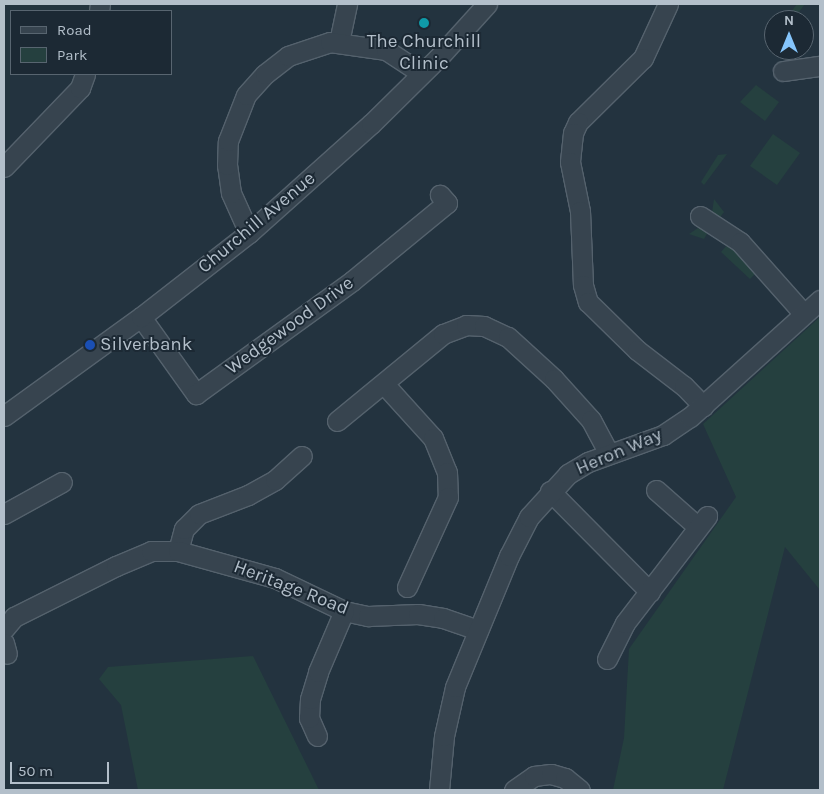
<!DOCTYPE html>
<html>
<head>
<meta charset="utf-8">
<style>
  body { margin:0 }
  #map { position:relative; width:824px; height:794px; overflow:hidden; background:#23333f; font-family:Karla,sans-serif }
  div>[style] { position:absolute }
  .green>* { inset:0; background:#25403f }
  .roads { filter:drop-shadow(1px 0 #55626d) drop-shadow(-1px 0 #55626d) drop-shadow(0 1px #55626d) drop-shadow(0 -1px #55626d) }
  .minor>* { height:19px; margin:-9.5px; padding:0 9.5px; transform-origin:9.5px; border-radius:9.5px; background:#37444f }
  .dots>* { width:14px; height:14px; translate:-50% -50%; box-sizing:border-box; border:2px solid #1c2934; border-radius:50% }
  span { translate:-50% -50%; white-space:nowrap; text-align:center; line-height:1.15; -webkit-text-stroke:4px #1c2934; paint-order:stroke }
  .poi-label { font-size:19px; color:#b3bfca }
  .left { translate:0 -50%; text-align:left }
  .street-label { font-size:19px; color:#b3bfca }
  .frame { position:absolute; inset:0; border:5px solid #b3bfca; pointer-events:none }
  .legend { position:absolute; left:10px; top:10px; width:162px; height:65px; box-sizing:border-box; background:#1c2934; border:1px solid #586570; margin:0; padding:6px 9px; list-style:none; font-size:15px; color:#b3bfca }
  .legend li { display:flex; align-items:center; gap:10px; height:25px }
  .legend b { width:25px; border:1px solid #586570 }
  .north { position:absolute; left:764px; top:10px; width:50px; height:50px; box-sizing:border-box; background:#1c2934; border:1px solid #586570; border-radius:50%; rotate:0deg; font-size:14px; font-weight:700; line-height:20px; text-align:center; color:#b3bfca }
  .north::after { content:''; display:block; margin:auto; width:18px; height:22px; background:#85c5fc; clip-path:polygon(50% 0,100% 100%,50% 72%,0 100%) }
  .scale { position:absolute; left:10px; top:762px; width:99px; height:22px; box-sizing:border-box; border:2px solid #b3bfca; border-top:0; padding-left:6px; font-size:15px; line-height:18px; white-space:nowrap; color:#b3bfca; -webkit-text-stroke:4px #1c2934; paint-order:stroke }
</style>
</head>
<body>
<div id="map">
  <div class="green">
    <div style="clip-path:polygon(797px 4px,805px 4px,793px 20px,785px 20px)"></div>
    <div style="clip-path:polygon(756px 85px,779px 102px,765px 121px,740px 102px)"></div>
    <div style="clip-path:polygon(773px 134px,800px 153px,777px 185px,750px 166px)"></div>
    <div style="clip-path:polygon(727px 154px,704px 185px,701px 182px,718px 155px)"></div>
    <div style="clip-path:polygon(714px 199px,724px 212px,718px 220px,712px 213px)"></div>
    <div style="clip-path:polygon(698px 228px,709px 230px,704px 239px,689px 234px)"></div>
    <div style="clip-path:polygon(728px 244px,758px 271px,750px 279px,721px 252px)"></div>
    <div style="clip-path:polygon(820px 317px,820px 590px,785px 547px,723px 790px,613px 790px,624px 738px,629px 649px,736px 497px,703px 424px)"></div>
    <div style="clip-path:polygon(253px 656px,319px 790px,138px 790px,121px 705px,99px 679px,108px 667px)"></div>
  </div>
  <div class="roads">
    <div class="minor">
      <div style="left:668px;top:4px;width:60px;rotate:114.8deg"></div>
      <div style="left:643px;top:58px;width:91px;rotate:135.4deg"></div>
      <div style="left:578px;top:122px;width:12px;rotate:114deg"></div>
      <div style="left:573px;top:133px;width:29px;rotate:96deg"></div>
      <div style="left:570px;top:162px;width:50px;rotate:78.5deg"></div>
      <div style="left:580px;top:211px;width:74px;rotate:87.7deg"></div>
      <div style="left:583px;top:285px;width:18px;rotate:74deg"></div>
      <div style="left:588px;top:302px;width:69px;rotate:44.4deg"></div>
      <div style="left:637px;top:350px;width:59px;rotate:37.5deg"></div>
      <div style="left:684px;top:386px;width:28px;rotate:46deg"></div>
      <div style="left:99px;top:11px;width:7px;rotate:-82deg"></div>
      <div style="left:339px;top:42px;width:39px;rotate:-78deg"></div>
      <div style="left:783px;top:71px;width:37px;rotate:-8deg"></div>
      <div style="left:4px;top:167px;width:110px;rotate:-46.1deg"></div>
      <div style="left:80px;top:88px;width:15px;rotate:-70deg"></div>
      <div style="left:700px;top:216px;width:48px;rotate:33deg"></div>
      <div style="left:740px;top:242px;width:96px;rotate:48.4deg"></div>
      <div style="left:249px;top:233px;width:44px;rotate:-114.2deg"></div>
      <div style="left:231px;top:193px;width:28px;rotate:-98deg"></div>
      <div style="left:227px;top:165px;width:24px;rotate:-88deg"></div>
      <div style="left:228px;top:141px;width:49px;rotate:-68.6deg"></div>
      <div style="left:246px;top:95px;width:28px;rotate:-48deg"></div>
      <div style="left:265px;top:74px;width:29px;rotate:-38deg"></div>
      <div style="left:288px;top:56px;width:44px;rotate:-18.4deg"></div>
      <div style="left:330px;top:42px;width:57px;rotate:8.1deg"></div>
      <div style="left:386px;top:50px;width:42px;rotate:33.3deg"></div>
      <div style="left:141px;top:317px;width:95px;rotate:54.5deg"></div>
      <div style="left:196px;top:394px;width:193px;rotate:-35.9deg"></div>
      <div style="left:352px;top:281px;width:123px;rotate:-39.4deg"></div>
      <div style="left:447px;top:203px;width:11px;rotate:-131deg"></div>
      <div style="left:384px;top:384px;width:73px;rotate:47.8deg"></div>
      <div style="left:433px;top:438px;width:37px;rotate:68deg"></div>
      <div style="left:447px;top:472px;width:25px;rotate:88deg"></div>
      <div style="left:448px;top:497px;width:99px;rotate:114.5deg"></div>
      <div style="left:4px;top:416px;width:169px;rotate:-35.9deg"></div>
      <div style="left:141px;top:317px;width:137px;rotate:-37.9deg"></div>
      <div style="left:249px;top:233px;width:164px;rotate:-41.8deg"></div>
      <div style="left:371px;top:124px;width:94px;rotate:-44.6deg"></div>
      <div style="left:438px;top:58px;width:73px;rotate:-47.8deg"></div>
      <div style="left:337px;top:421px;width:137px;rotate:-39.4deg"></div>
      <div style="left:443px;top:334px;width:25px;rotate:-21deg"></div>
      <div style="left:466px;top:325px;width:18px;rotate:3deg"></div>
      <div style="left:484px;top:326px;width:26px;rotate:25deg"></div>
      <div style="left:508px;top:337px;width:62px;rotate:42.4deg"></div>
      <div style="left:554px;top:379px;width:55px;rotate:47.9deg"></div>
      <div style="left:591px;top:420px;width:38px;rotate:62deg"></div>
      <div style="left:656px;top:490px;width:55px;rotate:41.3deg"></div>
      <div style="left:550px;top:491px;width:142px;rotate:45.3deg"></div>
      <div style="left:4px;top:514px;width:66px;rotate:-28.9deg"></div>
      <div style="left:178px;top:551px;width:23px;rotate:-75deg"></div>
      <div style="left:184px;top:529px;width:21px;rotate:-45deg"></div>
      <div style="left:199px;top:514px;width:53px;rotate:-21.2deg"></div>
      <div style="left:248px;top:495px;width:31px;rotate:-29deg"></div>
      <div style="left:275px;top:480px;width:36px;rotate:-42deg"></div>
      <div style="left:4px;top:629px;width:16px;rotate:-50deg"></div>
      <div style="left:14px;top:617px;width:114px;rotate:-26.6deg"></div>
      <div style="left:116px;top:566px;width:38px;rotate:-23deg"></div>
      <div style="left:151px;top:551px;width:27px"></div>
      <div style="left:178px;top:551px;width:101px;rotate:15.6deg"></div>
      <div style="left:275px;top:578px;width:76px;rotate:25.6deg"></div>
      <div style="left:344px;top:611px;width:25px;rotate:12deg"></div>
      <div style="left:368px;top:616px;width:50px;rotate:-2.3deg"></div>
      <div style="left:418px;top:614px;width:25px;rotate:9deg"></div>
      <div style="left:443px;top:618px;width:37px;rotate:19deg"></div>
      <div style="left:4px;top:643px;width:11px;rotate:75deg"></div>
      <div style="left:607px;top:659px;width:40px;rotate:-63.4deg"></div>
      <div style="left:625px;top:623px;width:135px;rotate:-52.5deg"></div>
      <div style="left:317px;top:736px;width:20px;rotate:-114deg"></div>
      <div style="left:309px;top:718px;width:19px;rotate:-87deg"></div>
      <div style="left:310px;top:699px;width:28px;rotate:-73deg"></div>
      <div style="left:318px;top:672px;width:66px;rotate:-66.9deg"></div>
      <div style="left:439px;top:790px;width:54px;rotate:-84.7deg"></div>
      <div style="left:444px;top:736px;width:50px;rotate:-77.3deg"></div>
      <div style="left:455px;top:687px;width:142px;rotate:-67.6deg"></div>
      <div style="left:509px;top:556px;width:44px;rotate:-62.9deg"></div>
      <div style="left:529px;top:517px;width:58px;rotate:-47.8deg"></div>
      <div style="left:568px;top:474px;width:23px;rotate:-31deg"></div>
      <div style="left:588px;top:462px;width:80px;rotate:-19.8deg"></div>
      <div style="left:663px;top:435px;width:32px;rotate:-34deg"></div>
      <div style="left:690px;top:417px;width:175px;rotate:-42deg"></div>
      <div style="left:514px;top:790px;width:24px;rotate:-35deg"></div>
      <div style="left:534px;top:776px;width:17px;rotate:-7deg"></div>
      <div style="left:551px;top:774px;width:15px;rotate:16deg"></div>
      <div style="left:565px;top:778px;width:19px;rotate:39deg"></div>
    </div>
  </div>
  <div class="dots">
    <div style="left:424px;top:23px;background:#0f9aa8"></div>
    <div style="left:90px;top:345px;background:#1a4fb4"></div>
  </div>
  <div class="poi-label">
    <span style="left:424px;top:53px">The Churchill<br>Clinic</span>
    <span class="left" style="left:100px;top:345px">Silverbank</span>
  </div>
  <div class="street-label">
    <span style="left:257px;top:223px;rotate:-40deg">Churchill Avenue</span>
    <span style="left:290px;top:326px;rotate:-36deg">Wedgewood Drive</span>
    <span style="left:619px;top:452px;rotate:-23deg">Heron Way</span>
    <span style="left:291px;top:588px;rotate:21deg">Heritage Road</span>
  </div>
  <div class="frame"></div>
  <ul class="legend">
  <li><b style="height:6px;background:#37444f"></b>Road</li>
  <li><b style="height:14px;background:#25403f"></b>Park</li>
  </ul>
  <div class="north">N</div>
  <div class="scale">50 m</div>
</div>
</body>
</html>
